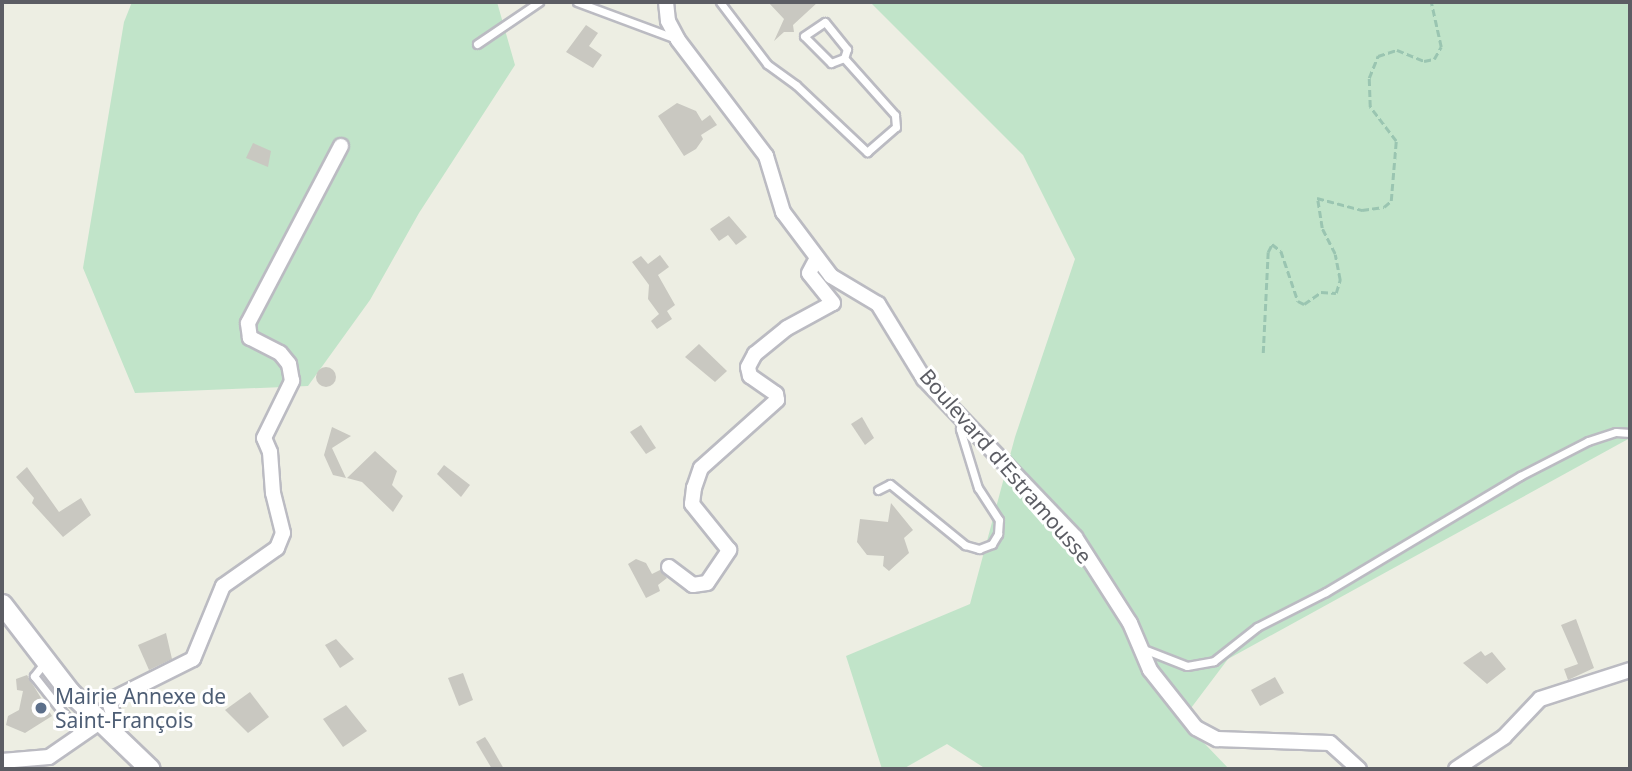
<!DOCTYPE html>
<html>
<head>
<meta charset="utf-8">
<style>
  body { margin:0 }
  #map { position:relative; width:1632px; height:771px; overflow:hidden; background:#edeee3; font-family:"Noto Sans",sans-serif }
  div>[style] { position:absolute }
  .green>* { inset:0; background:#c1e4c9 }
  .building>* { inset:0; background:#c9c8c1 }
  .round { border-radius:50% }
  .path>* { height:2.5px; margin-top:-1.25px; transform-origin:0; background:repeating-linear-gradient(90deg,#9ac5b1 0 7px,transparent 0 10.5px) }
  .roads { filter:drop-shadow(2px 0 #bbbbc2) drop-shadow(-2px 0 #bbbbc2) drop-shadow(0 2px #bbbbc2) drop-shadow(0 -2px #bbbbc2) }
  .lane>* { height:7px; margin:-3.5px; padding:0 3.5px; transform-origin:3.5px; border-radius:3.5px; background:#fff }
  .street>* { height:14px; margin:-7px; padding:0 7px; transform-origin:7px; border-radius:7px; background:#fff }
  .secondary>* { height:19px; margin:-9.5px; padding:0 9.5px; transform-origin:9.5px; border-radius:9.5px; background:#fff }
  .dots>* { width:19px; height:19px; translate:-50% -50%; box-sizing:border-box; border:4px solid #fff; border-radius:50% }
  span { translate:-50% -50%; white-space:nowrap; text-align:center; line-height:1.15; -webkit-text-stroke:6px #fff; paint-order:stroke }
  .street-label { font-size:21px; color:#5c5d64 }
  .service-label { font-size:21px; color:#4e5e75 }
  .left { translate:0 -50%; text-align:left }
  .frame { position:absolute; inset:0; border:4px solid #5c5d64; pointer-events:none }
</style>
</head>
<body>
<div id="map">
  <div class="green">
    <div style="clip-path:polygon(132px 2px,497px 2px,515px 65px,419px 213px,370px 300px,308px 386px,135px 393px,83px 268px,124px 22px)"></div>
    <div style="clip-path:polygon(870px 2px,1630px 2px,1630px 438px,1228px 659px,1182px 720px,1229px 769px,986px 769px,947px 744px,903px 769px,882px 769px,846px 656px,970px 604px,1015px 437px,1075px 259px,1023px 155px)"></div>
  </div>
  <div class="building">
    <div style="clip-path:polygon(768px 2px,818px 2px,793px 25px,794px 32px,784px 32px,774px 41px,784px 19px)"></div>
    <div style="clip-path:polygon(586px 25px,598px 33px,589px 46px,602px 55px,593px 68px,566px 52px)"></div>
    <div style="clip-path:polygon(677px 103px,696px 111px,702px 121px,710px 115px,717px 125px,701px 135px,703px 139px,696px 149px,684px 156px,658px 116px)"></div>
    <div style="clip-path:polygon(253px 143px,271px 151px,268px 167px,246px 158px)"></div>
    <div style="clip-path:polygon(729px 216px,747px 237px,736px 245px,728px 235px,719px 241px,710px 229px)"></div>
    <div style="clip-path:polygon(660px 255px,669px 267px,658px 275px,675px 305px,667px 311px,672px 319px,657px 329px,651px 321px,659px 314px,648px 299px,649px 285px,632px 262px,641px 256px,648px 264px)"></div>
    <div style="clip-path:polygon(699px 344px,727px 371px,715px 382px,685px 357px)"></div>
    <div class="round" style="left:316px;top:367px;width:20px;height:20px"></div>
    <div style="clip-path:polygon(862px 417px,874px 438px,865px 445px,851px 424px)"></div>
    <div style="clip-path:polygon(641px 425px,656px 448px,646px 454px,630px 432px)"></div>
    <div style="clip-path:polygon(332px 427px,351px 436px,332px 448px,346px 478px,333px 475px,324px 455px)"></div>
    <div style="clip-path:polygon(375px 451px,397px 471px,392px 485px,403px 496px,393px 512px,362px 482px,347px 478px)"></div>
    <div style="clip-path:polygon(444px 465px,470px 485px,461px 497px,437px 474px)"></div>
    <div style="clip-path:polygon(27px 467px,59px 512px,81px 498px,91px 515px,63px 537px,32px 503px,34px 498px,16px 477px)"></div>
    <div style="clip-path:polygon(891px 503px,913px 530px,904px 538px,909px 553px,889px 571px,883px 566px,884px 556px,867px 555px,857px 542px,860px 519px,888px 522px)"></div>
    <div style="clip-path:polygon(636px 559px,646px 563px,652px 574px,660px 570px,667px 578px,658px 585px,660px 591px,646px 598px,628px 564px)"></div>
    <div style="clip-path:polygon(1576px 619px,1594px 668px,1568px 680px,1564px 669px,1578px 664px,1561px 625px)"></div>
    <div style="clip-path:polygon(166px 633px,172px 659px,149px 670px,138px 645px)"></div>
    <div style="clip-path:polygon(336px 639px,354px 659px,340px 668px,325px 645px)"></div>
    <div style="clip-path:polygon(1481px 651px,1485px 656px,1492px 652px,1506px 669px,1487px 684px,1463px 663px)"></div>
    <div style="clip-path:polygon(463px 673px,473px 700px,459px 706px,448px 678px)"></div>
    <div style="clip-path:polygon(27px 675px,52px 716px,25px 733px,6px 725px,8px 716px,19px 710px,23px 691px,17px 690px,16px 679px)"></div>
    <div style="clip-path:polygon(1275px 677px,1284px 693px,1260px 706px,1251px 690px)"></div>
    <div style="clip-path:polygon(250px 692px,269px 717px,248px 733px,225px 710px)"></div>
    <div style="clip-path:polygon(346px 705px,367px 731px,343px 747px,323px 719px)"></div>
    <div style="clip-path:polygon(485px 737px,489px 743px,504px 769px,492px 769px,476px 742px)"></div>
  </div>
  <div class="path">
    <div style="left:1263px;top:353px;width:101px;rotate:-87.2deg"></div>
    <div style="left:1268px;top:252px;width:9px;rotate:-63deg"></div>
    <div style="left:1272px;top:244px;width:11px;rotate:38deg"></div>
    <div style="left:1281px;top:251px;width:53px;rotate:71.2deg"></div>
    <div style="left:1298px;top:301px;width:7px;rotate:27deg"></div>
    <div style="left:1304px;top:304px;width:21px;rotate:-35deg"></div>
    <div style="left:1321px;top:292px;width:15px;rotate:4deg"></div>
    <div style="left:1336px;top:293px;width:14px;rotate:-73deg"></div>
    <div style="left:1340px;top:280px;width:26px;rotate:-101deg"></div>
    <div style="left:1335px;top:254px;width:29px;rotate:-117deg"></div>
    <div style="left:1322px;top:228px;width:30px;rotate:-99deg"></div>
    <div style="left:1317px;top:198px;width:47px;rotate:14.9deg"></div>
    <div style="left:1362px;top:210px;width:22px;rotate:-8deg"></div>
    <div style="left:1384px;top:207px;width:9px;rotate:-41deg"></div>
    <div style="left:1391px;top:201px;width:60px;rotate:-85.2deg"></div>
    <div style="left:1396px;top:141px;width:43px;rotate:-127.4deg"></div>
    <div style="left:1370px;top:107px;width:29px;rotate:-92deg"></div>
    <div style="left:1369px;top:78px;width:24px;rotate:-68deg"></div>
    <div style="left:1378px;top:56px;width:20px;rotate:-18deg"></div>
    <div style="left:1397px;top:50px;width:29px;rotate:22deg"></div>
    <div style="left:1424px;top:61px;width:10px;rotate:-11deg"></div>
    <div style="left:1434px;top:59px;width:14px;rotate:-60deg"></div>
    <div style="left:1441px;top:47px;width:46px;rotate:-102.5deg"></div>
  </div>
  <div class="roads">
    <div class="lane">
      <div style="left:577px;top:2px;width:103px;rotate:20.4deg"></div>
      <div style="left:720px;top:2px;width:78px;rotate:52.8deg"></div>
      <div style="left:767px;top:64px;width:36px;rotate:36deg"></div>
      <div style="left:796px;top:85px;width:98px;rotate:43.3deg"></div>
      <div style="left:867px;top:152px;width:38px;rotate:-41deg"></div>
      <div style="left:896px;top:127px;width:12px;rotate:-95deg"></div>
      <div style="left:895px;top:115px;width:76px;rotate:-131.8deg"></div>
      <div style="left:825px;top:22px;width:35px;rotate:51deg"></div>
      <div style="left:847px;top:49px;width:9px;rotate:108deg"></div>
      <div style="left:844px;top:58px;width:14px;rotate:159deg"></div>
      <div style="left:831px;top:63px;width:38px;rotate:-135deg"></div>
      <div style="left:804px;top:36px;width:25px;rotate:-34deg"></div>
      <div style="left:477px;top:44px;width:75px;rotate:-34.1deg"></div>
      <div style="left:878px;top:490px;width:13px;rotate:-27deg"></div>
      <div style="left:890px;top:484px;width:97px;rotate:39.1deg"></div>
      <div style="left:965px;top:545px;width:15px;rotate:16deg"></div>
      <div style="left:979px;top:549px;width:14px;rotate:-21deg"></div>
      <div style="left:992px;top:544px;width:12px;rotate:-59deg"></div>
      <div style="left:998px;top:534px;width:14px;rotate:-86deg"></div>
      <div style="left:999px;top:520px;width:38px;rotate:-123deg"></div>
      <div style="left:978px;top:488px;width:62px;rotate:-107deg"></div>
      <div style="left:960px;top:429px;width:11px;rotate:-75deg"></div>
      <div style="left:1141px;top:648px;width:49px;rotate:21.4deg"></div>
      <div style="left:1187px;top:666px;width:27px;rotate:-10deg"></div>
      <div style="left:1214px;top:661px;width:55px;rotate:-38.3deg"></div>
      <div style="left:1257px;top:627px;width:77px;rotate:-26.9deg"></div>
      <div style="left:1326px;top:592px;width:226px;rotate:-30.9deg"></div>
      <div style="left:1520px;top:476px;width:76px;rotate:-27.2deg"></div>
      <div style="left:1588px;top:441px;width:29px;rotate:-18deg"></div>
      <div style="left:1616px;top:432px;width:14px;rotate:4deg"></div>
      <div style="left:45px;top:662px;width:18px;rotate:128deg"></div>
      <div style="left:34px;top:676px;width:73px;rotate:51.7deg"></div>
    </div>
    <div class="street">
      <div style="left:666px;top:2px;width:19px;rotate:84deg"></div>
      <div style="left:668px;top:21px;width:21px;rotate:62deg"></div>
      <div style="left:678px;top:40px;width:146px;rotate:52.8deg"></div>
      <div style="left:766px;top:156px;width:59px;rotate:73.1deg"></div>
      <div style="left:783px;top:212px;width:80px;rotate:53.1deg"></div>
      <div style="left:831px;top:276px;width:55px;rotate:30.8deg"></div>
      <div style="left:878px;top:304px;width:88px;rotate:58.5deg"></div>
      <div style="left:924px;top:379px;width:219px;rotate:46.3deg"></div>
      <div style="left:1075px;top:537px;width:102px;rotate:57.4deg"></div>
      <div style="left:1130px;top:623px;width:51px;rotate:66.9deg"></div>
      <div style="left:1150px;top:670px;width:74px;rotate:51.6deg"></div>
      <div style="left:1196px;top:728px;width:24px;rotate:28deg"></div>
      <div style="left:1217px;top:739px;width:113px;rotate:2deg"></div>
      <div style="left:1330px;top:743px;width:39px;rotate:42deg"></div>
      <div style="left:669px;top:567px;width:30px;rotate:37deg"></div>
      <div style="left:693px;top:585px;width:14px;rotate:-8deg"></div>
      <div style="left:707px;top:583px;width:40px;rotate:-56deg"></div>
      <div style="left:729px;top:550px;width:59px;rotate:-128.8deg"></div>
      <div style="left:692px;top:504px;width:16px;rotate:-83deg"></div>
      <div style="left:694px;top:488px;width:21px;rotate:-71deg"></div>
      <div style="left:701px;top:468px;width:102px;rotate:-41.8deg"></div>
      <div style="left:777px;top:400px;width:6px;rotate:-99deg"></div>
      <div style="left:776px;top:394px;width:32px;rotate:-145deg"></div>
      <div style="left:750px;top:376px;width:9px;rotate:-103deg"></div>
      <div style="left:748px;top:367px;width:15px;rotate:-62deg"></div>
      <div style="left:755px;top:354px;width:41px;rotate:-39.1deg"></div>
      <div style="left:787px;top:328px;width:52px;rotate:-28.5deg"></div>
      <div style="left:833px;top:303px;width:38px;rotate:-129deg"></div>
      <div style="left:809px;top:273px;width:17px;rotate:-62deg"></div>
      <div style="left:113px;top:732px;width:9px;rotate:-72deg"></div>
      <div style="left:116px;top:723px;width:23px;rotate:-108deg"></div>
      <div style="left:109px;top:701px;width:94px;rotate:-26.6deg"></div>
      <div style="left:193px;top:659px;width:79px;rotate:-67.7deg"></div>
      <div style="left:223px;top:586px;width:66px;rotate:-35.1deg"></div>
      <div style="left:277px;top:548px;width:16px;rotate:-68deg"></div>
      <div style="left:283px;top:533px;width:41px;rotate:-104deg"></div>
      <div style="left:273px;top:493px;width:41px;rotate:-94.2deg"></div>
      <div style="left:270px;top:452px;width:15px;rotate:-113deg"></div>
      <div style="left:264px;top:438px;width:64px;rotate:-63.8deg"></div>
      <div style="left:292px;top:381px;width:17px;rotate:-100deg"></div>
      <div style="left:289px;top:364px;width:14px;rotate:-129deg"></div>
      <div style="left:280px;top:353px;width:34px;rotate:-153deg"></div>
      <div style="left:250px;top:338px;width:15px;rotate:-98deg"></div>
      <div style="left:248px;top:323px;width:200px;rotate:-62.3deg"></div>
      <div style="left:2px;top:761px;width:47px;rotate:-4.9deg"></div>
      <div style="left:49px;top:757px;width:63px;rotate:-34.7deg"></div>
      <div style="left:1456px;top:769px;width:58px;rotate:-33.7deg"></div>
      <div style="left:1504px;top:737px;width:52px;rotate:-46.5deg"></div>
      <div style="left:1540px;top:699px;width:95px;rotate:-17.9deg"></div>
    </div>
    <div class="secondary">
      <div style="left:2px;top:604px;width:110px;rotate:52.4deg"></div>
      <div style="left:69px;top:691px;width:112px;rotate:43.9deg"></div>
    </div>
  </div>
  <div class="dots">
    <div style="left:41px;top:708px;background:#5c6f8a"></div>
  </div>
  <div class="street-label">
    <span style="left:1006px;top:466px;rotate:49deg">Boulevard d'Estramousse</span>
  </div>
  <div class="service-label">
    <span class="left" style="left:55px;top:708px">Mairie Annexe de<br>Saint-François</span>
  </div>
  <div class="frame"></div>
</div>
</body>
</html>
